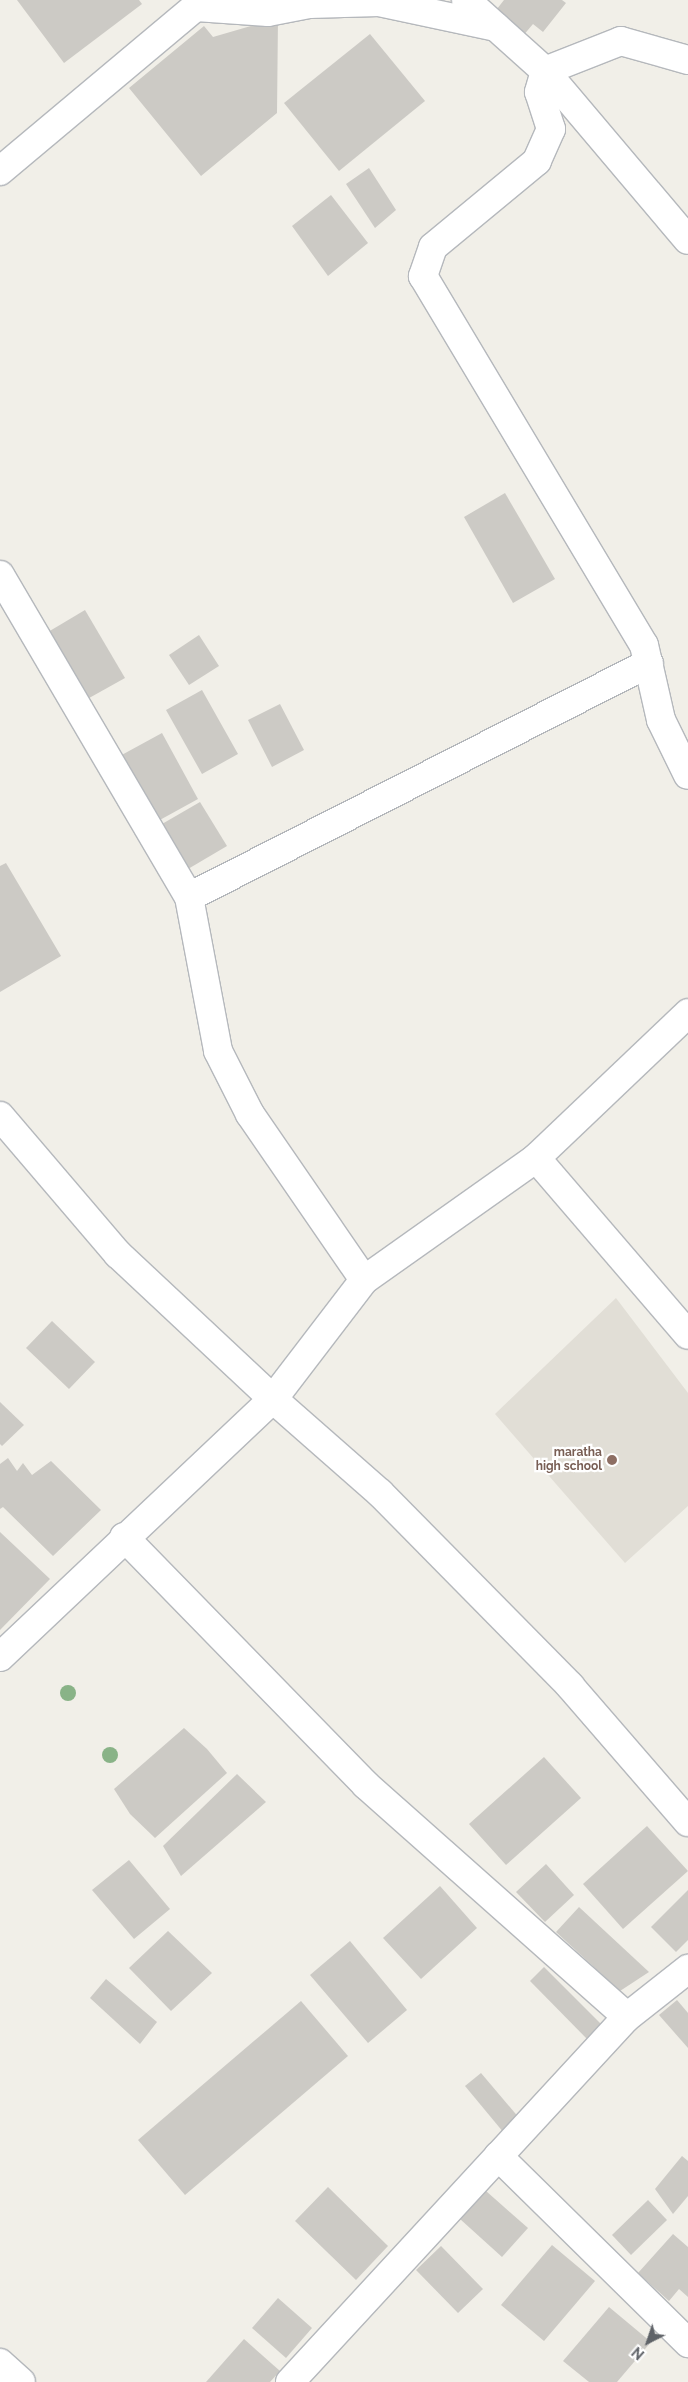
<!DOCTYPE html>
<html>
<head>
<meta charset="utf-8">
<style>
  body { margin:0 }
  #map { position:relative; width:688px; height:2382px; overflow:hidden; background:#f1efe8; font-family:Raleway,sans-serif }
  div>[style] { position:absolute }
  .education>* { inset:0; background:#e1ded6 }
  .building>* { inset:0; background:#cccac5 }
  .roads { filter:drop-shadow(1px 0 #b5b8bc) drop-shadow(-1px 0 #b5b8bc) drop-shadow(0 1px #b5b8bc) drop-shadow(0 -1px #b5b8bc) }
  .minor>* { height:28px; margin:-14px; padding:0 14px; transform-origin:14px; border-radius:14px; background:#fff }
  .tertiary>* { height:28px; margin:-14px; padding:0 14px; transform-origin:14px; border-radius:14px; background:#fff }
  .trees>* { width:16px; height:16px; margin:-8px; border-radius:50%; background:#89b387 }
  .dots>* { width:14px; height:14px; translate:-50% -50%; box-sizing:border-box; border:2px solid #fff; border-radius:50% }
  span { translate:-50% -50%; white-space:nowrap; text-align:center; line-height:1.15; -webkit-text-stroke:4.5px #fff; paint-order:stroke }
  .education-label { font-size:12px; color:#785e54; font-weight:700 }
  .right { translate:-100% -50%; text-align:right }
  .north { position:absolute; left:623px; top:2317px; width:50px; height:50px; -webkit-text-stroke:4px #fff; paint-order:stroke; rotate:221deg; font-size:14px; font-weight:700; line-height:20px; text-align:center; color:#5f6368 }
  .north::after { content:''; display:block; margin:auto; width:18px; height:22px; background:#5f6368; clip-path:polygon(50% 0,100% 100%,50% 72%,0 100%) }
</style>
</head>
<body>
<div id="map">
  <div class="education">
    <div style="clip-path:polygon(616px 1298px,688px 1393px,688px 1506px,625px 1563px,495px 1414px)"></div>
  </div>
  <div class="building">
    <div style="clip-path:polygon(17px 0,139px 0,142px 4px,64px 63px)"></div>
    <div style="clip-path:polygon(504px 0,562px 0,566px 3px,543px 32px,533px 24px,522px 37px,493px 14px)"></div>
    <div style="clip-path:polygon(278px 18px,277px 113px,201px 176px,129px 88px,204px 26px,213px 37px)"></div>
    <div style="clip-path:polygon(370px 34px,425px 101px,339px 171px,284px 103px)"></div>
    <div style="clip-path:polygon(369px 168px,396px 210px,375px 228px,346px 184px)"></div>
    <div style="clip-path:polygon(331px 195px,368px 243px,328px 276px,292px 226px)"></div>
    <div style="clip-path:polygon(505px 493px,555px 579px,513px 603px,464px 517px)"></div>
    <div style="clip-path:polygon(85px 610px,125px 678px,82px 702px,43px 635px)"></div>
    <div style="clip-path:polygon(199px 635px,219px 666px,189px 685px,169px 655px)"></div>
    <div style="clip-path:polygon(202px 690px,238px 754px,202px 774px,166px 710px)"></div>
    <div style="clip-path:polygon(280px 704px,304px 750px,272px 767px,248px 720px)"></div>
    <div style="clip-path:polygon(162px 733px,198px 799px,158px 821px,118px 757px)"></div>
    <div style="clip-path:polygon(200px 802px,227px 846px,188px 869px,162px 824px)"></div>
    <div style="clip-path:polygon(6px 863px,61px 956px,0 992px,0 866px)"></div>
    <div style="clip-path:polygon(52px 1321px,95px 1362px,69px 1389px,26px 1348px)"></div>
    <div style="clip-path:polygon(0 1402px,24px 1425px,2px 1446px,0 1444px)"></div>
    <div style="clip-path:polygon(8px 1458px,17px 1471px,23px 1463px,32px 1475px,51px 1461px,101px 1510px,53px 1556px,3px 1507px,0 1509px,0 1464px)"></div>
    <div style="clip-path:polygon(0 1532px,50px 1579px,0 1630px)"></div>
    <div style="clip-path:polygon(184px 1728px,207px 1749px,227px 1773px,155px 1838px,130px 1814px,114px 1789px)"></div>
    <div style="clip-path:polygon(544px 1757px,581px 1798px,506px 1865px,469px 1824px)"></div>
    <div style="clip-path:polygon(237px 1774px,266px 1802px,181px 1876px,163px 1846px)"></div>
    <div style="clip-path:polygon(647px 1826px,688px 1871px,623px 1929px,583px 1884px)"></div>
    <div style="clip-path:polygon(129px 1860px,170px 1909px,134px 1939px,92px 1890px)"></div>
    <div style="clip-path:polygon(546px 1864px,574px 1895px,545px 1922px,516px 1892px)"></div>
    <div style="clip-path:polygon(440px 1886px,477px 1928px,421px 1979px,383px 1938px)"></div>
    <div style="clip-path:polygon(688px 1890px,688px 1940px,676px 1952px,651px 1927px)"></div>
    <div style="clip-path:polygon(579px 1907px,649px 1972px,620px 1991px,556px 1932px)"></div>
    <div style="clip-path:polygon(168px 1931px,212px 1973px,171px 2011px,129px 1968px)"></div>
    <div style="clip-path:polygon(350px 1941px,407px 2010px,368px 2043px,310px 1975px)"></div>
    <div style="clip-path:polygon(544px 1967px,602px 2025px,588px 2040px,530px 1981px)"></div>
    <div style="clip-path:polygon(106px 1979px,157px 2022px,140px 2044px,90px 1998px)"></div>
    <div style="clip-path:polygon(677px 2000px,688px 2013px,688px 2048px,659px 2015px)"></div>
    <div style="clip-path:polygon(301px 2001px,348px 2056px,185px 2195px,138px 2140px)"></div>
    <div style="clip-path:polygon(481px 2073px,520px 2119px,504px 2133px,465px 2086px)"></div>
    <div style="clip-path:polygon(682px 2156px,688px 2161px,688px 2196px,673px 2214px,655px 2189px)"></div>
    <div style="clip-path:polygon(328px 2187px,388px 2246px,356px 2280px,295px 2221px)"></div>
    <div style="clip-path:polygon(486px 2191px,528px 2228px,502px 2257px,460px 2219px)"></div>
    <div style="clip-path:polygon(648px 2200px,667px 2220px,631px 2255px,612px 2235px)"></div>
    <div style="clip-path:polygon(673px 2234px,688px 2247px,688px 2297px,679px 2289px,669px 2301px,638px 2273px)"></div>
    <div style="clip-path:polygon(552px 2245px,595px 2281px,544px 2341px,501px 2305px)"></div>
    <div style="clip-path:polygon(441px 2246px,483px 2289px,458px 2313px,416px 2270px)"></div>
    <div style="clip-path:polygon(278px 2298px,312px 2328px,286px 2358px,252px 2328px)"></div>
    <div style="clip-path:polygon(609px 2307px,651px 2342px,617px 2382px,589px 2382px,563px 2361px)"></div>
    <div style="clip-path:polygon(244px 2339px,280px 2371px,270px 2382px,206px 2382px)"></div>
  </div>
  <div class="roads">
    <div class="minor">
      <div style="left:466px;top:0;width:106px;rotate:41.9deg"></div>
      <div style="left:545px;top:71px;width:221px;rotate:49.8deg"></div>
      <div style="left:196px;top:7px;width:72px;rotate:4deg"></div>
      <div style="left:268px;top:12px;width:42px;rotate:-11deg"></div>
      <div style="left:309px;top:4px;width:70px;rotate:-1.6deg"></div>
      <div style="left:379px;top:2px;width:120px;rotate:12.1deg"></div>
      <div style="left:688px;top:60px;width:70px;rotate:-164.2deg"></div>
      <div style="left:621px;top:41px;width:82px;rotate:158.5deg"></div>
      <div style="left:545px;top:71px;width:22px;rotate:106deg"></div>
      <div style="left:539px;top:92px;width:39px;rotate:72deg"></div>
      <div style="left:551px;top:129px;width:35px;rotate:114deg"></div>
      <div style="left:537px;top:161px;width:135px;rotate:140.4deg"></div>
      <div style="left:433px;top:247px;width:31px;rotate:109deg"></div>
      <div style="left:423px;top:276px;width:430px;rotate:59.1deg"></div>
      <div style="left:644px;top:645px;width:77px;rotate:77.2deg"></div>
      <div style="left:661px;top:720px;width:61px;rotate:63.9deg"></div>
      <div style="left:0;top:575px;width:373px;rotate:59.6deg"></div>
      <div style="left:189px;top:897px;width:157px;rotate:79.3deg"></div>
      <div style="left:218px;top:1051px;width:71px;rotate:63.1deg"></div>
      <div style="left:250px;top:1114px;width:201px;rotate:55.5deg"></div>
      <div style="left:189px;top:897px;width:516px;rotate:-26.96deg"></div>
      <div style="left:0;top:1116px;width:182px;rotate:49.5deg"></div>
      <div style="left:118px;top:1254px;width:212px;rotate:43.1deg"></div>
      <div style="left:273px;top:1399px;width:142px;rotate:41.3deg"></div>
      <div style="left:380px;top:1493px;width:271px;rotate:45.4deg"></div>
      <div style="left:570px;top:1686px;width:180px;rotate:49.1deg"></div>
      <div style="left:536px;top:1158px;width:233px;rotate:49.3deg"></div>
      <div style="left:124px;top:1537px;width:347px;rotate:45.7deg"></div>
      <div style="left:366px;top:1785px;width:349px;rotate:41.6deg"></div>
      <div style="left:0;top:1657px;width:376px;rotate:-43.4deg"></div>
      <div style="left:273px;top:1399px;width:150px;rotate:-52.6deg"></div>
      <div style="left:364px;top:1280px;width:211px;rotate:-35.3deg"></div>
      <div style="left:536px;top:1158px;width:210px;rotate:-43.6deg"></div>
      <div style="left:498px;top:2156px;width:267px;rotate:44.5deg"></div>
      <div style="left:290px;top:2382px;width:497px;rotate:-47.3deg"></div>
      <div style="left:627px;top:2017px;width:78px;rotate:-38.2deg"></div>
    </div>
    <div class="tertiary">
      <div style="left:0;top:171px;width:266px;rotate:-40deg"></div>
      <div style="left:0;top:2363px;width:28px;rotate:42deg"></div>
    </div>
  </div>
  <div class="trees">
    <div style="left:68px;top:1693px"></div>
    <div style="left:110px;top:1755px"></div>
  </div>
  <div class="dots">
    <div style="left:612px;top:1460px;background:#8d6e63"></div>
  </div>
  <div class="education-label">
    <span class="right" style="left:602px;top:1460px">maratha<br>high school</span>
  </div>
  <div class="north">N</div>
</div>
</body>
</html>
